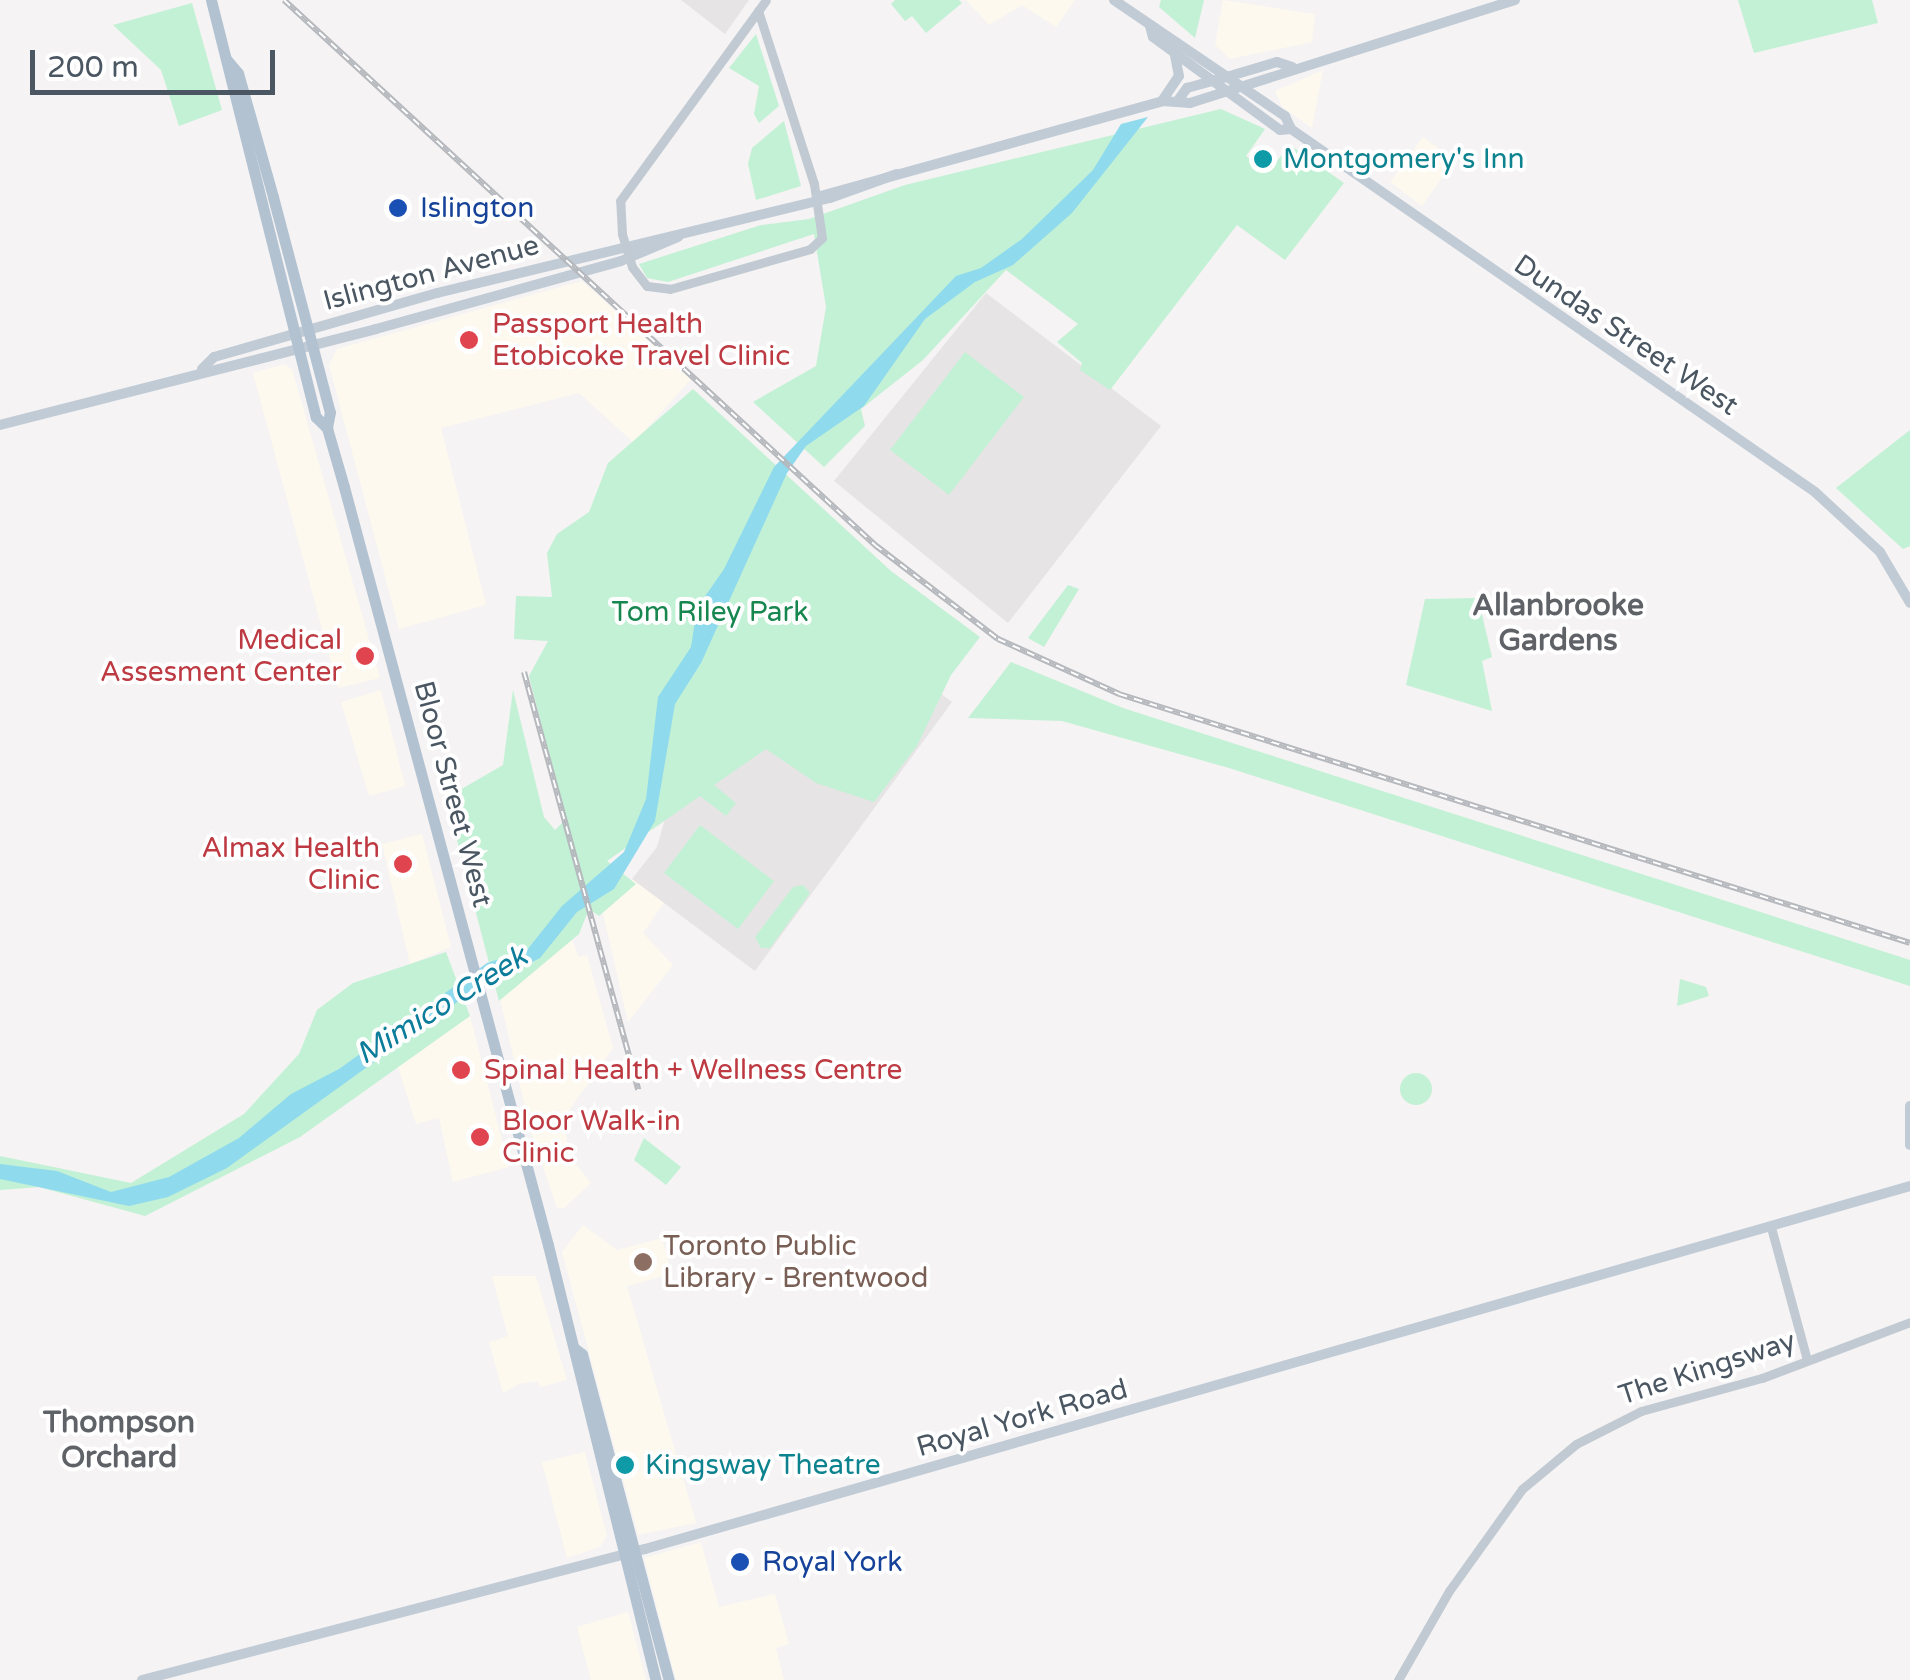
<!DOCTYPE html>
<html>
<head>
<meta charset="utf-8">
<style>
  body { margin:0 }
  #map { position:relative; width:1910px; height:1680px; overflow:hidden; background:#f5f3f3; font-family:"Varela Round",sans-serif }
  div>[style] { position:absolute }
  .commercial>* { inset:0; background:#fdf9ef }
  .education>* { inset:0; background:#e6e4e5 }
  .green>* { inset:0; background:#c3f1d5 }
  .round { border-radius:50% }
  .water>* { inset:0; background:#90daee }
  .tertiary>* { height:9px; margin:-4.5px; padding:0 4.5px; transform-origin:4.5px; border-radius:4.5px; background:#c1cad2 }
  .secondary>* { height:10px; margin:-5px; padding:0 5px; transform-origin:5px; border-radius:5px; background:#c1cbd6 }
  .primary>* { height:11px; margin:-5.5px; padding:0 5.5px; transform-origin:5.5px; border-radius:5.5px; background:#b3c2d1 }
  .rail>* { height:6px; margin-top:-3px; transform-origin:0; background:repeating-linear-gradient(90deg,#fff 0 8px,#b5b8bd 0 16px); box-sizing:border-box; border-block:2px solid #b5b8bd }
  .tertiary-bridge>* { height:9px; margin:-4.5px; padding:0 4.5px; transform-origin:4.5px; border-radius:4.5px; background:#c1cad2 }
  .dots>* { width:28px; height:28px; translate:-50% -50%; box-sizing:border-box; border:5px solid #fff; border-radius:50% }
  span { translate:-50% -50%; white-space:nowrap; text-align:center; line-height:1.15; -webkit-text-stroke:8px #fff; paint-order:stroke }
  .culture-label { font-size:28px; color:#0d838f }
  .left { translate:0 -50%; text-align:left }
  .transit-label { font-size:28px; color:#164399 }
  .street-label { font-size:28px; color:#4a5661 }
  .health-label { font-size:28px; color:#be3a42 }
  .right { translate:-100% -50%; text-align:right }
  .park-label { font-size:28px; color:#17864f }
  .education-label { font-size:28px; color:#785e54 }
  .neighbourhood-label { font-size:30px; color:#5f6368; font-weight:700 }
  .water-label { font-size:30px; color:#0c7c9b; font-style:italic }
  .scale { position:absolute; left:30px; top:50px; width:245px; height:45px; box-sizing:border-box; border:5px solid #4a5661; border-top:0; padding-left:12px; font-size:30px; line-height:35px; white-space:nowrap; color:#4a5661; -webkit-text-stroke:8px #fff; paint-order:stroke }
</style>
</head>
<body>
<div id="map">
  <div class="commercial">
    <div style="clip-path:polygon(966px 0,1075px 0,1056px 27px,1022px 5px,989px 25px)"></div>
    <div style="clip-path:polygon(1223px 0,1315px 14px,1312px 42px,1230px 59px,1215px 45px)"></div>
    <div style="clip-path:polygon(1323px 70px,1312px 128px,1282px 107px,1275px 91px)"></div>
    <div style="clip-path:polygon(1423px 137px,1454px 160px,1422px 206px,1390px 182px)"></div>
    <div style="clip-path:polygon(582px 281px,691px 379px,634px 443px,579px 393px,441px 428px,486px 605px,399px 629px,329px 365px,337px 349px)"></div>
    <div style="clip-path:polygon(284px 364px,292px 369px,380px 678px,338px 688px,253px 373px)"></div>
    <div style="clip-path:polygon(381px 690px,405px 786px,369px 796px,341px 702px)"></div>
    <div style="clip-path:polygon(422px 834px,451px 947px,410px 964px,382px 844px)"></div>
    <div style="clip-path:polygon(632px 879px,664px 903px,643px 933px,673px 965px,628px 1022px,602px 909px)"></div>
    <div style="clip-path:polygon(572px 940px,579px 957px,587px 955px,613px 1048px,563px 1119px,570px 1157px,591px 1183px,564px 1208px,557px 1208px,530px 1129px,500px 999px)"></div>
    <div style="clip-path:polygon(470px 1016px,509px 1167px,453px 1182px,439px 1118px,416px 1124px,398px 1067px)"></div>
    <div style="clip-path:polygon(583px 1225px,617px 1250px,662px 1238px,672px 1274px,627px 1286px,696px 1523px,638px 1535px,562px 1252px)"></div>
    <div style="clip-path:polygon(492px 1276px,536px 1276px,567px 1380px,540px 1387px,538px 1381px,519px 1384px,503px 1393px,489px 1342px,508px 1336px)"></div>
    <div style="clip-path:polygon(585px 1452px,607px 1536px,600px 1547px,567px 1558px,542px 1462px)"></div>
    <div style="clip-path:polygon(701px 1542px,719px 1607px,775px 1594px,789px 1644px,776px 1648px,784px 1680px,676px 1680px,644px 1558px)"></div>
    <div style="clip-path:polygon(628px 1612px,646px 1680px,591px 1680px,577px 1627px)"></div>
  </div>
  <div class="education">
    <div style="clip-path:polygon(681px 0,749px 0,725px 34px)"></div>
    <div style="clip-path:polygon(986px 293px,1161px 426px,1008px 623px,834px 481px)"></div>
    <div style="clip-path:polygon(764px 562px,952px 702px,755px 971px,632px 879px,657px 847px,707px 670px)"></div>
  </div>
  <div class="green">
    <div style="clip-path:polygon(895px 0,959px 0,962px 3px,926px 33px,912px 16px,905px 21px,891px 4px)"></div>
    <div style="clip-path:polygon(1161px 0,1204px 0,1195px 38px,1159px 7px)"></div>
    <div style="clip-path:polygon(1738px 0,1872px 0,1878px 23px,1754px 53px)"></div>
    <div style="clip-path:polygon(192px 3px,222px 110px,179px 126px,161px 70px,113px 25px)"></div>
    <div style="clip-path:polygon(756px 34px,779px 106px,759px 123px,754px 114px,759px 86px,729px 68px)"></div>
    <div style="clip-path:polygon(1221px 109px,1265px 129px,1246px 156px,1268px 172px,1290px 145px,1344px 183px,1285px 260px,1237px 225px,1110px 390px,1080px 370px,1082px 363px,1057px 342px,1078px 324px,1006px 270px,923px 360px,861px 409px,865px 426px,824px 467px,753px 402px,816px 366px,826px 307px,814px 234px,668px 282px,647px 278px,639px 264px,761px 225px,809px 219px,905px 185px)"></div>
    <div style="clip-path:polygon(784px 121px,801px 186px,756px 200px,748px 164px,752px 148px)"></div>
    <div style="clip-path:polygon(965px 352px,1024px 397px,949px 495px,890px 450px)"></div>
    <div style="clip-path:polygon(693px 389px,891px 571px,980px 637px,951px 675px,917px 746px,874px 802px,816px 783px,766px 749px,714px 785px,736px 803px,726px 816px,700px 796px,607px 861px,636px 884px,599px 916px,589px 909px,579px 934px,499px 1001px,446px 798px,503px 765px,513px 690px,544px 817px,555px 830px,565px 820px,529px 676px,548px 641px,514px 639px,516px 596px,552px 597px,547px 553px,557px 534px,589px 512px,608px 463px)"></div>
    <div style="clip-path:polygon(1910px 430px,1910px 546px,1903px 549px,1836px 488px)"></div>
    <div style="clip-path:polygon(1068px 585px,1079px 589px,1044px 647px,1028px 638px)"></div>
    <div style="clip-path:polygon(1478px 598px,1492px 657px,1482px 661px,1492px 711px,1406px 685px,1425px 599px)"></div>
    <div style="clip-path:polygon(1011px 662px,1123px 708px,1910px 960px,1910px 986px,1229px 768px,1062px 721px,968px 718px)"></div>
    <div style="clip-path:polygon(700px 825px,774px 881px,738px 929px,664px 873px)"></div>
    <div style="clip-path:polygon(793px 887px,803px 885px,810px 893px,770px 948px,761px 948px,755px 937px)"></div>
    <div style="clip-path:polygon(446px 952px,470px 1016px,300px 1137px,145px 1216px,39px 1187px,0 1190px,0 1156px,131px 1183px,244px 1114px,299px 1054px,317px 1010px,353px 983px)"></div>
    <div style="clip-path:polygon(1680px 979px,1706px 987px,1709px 996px,1677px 1006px)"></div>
    <div class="round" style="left:1400px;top:1073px;width:32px;height:32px"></div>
    <div style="clip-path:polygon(644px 1138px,681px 1167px,666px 1185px,634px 1160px)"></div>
  </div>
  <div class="water">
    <div style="clip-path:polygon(1148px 117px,1072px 213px,1013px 265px,975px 282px,925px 319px,864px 406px,806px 446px,787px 473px,701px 663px,675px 704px,655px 821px,614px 889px,577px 912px,540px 958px,463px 998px,227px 1168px,168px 1197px,129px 1206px,0 1179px,0 1164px,57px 1171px,111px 1192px,169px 1177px,239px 1138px,291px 1094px,339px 1069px,487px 963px,527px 950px,562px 906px,624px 852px,646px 799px,658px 697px,691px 647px,697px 608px,724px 569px,774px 467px,956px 276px,981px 268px,1022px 239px,1093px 170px,1121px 124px)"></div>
  </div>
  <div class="tertiary">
    <div style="left:622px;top:234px;width:33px;rotate:-93deg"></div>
    <div style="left:620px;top:201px;width:248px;rotate:-54deg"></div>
    <div style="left:632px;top:267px;width:24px;rotate:52deg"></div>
    <div style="left:647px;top:286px;width:23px;rotate:7deg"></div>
    <div style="left:670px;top:289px;width:146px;rotate:-15.9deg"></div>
    <div style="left:810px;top:249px;width:16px;rotate:-43deg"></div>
    <div style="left:822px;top:238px;width:55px;rotate:-98.4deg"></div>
    <div style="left:814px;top:184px;width:182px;rotate:-107.9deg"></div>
    <div style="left:1772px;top:1231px;width:134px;rotate:74.8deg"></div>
    <div style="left:1398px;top:1680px;width:103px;rotate:-60.2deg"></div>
    <div style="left:1449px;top:1591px;width:125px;rotate:-54.4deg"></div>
    <div style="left:1522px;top:1489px;width:70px;rotate:-39.8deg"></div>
    <div style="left:1576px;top:1444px;width:73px;rotate:-26.9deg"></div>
    <div style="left:1641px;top:1411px;width:125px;rotate:-15.3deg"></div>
    <div style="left:1762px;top:1378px;width:158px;rotate:-20.7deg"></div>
  </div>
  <div class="secondary">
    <div style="left:1114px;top:0;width:207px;rotate:34.2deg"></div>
    <div style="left:1285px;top:116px;width:14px;rotate:65deg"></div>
    <div style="left:1150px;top:26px;width:11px;rotate:75deg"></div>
    <div style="left:1153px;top:37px;width:157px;rotate:36.2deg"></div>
    <div style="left:1280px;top:130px;width:11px;rotate:-5deg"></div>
    <div style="left:1291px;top:129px;width:637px;rotate:34.71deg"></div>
    <div style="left:1815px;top:492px;width:88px;rotate:42.7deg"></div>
    <div style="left:1880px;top:552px;width:59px;rotate:59.5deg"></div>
    <div style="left:1179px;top:99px;width:14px;rotate:-54deg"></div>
    <div style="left:1187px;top:88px;width:45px;rotate:-15.6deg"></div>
    <div style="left:1230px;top:76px;width:49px;rotate:-16.6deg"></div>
    <div style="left:1277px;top:62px;width:16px;rotate:18deg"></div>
    <div style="left:1162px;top:101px;width:30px;rotate:-56deg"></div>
    <div style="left:1179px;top:76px;width:21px;rotate:-101deg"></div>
    <div style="left:817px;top:197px;width:358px;rotate:-15.5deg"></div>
    <div style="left:1162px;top:101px;width:28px;rotate:4deg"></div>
    <div style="left:1190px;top:103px;width:341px;rotate:-17.6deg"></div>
    <div style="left:202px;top:369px;width:17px;rotate:-45deg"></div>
    <div style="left:214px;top:357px;width:232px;rotate:-16deg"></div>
    <div style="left:437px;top:293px;width:404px;rotate:-13.6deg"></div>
    <div style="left:830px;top:198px;width:71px;rotate:-19.7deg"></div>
    <div style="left:0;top:425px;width:388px;rotate:-14.3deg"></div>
    <div style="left:376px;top:329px;width:254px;rotate:-15.5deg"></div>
    <div style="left:621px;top:261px;width:62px;rotate:-22.8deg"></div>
    <div style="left:1910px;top:1106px;width:39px;rotate:90deg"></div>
    <div style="left:142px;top:1680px;width:520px;rotate:-14.6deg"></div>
    <div style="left:645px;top:1549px;width:1316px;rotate:-16.01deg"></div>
  </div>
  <div class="primary">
    <div style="left:211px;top:0;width:430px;rotate:75.9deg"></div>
    <div style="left:316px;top:417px;width:16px;rotate:45deg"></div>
    <div style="left:327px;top:428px;width:61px;rotate:73.9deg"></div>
    <div style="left:344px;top:487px;width:785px;rotate:74.94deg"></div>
    <div style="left:548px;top:1245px;width:448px;rotate:76.1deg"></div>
    <div style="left:227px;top:60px;width:17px;rotate:50deg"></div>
    <div style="left:238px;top:73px;width:129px;rotate:74.2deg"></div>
    <div style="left:273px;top:197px;width:222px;rotate:75.2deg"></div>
    <div style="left:330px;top:412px;width:16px;rotate:101deg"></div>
    <div style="left:574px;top:1348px;width:10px;rotate:37deg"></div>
    <div style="left:582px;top:1354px;width:337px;rotate:75.1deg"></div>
  </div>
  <div class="rail">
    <div style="left:284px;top:0;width:804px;rotate:42.68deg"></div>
    <div style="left:875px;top:545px;width:155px;rotate:37.4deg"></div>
    <div style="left:998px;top:639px;width:133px;rotate:24.4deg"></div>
    <div style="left:1119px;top:694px;width:829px;rotate:17.47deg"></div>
    <div style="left:524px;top:672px;width:433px;rotate:74.7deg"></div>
  </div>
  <div class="tertiary-bridge">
    <div style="left:622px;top:234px;width:34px;rotate:73deg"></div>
  </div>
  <div class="dots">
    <div style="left:1263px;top:159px;background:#0f9aa8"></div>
    <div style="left:398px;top:208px;background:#1a4fb4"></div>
    <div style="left:469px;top:340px;background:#e0444e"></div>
    <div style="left:365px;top:656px;background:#e0444e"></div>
    <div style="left:403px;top:864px;background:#e0444e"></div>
    <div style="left:461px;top:1070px;background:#e0444e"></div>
    <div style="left:480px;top:1137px;background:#e0444e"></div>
    <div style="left:643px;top:1262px;background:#8d6e63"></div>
    <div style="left:625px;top:1465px;background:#0f9aa8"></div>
    <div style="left:740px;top:1562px;background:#1a4fb4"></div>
  </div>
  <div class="culture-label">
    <span class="left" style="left:1283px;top:159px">Montgomery's Inn</span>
    <span class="left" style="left:645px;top:1465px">Kingsway Theatre</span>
  </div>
  <div class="transit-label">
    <span class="left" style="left:420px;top:208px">Islington</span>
    <span class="left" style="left:762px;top:1562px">Royal York</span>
  </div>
  <div class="street-label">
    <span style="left:431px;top:273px;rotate:-15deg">Islington Avenue</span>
    <span style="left:1626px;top:335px;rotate:34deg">Dundas Street West</span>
    <span style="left:453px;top:794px;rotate:75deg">Bloor Street West</span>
    <span style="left:1707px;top:1368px;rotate:-18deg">The Kingsway</span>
    <span style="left:1022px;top:1418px;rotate:-16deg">Royal York Road</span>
  </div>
  <div class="health-label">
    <span class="left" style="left:492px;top:340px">Passport Health<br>Etobicoke Travel Clinic</span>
    <span class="right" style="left:342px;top:656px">Medical<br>Assesment Center</span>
    <span class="right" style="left:380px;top:864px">Almax Health<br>Clinic</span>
    <span class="left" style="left:484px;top:1070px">Spinal Health + Wellness Centre</span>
    <span class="left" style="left:502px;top:1137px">Bloor Walk-in<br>Clinic</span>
  </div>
  <div class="park-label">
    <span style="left:710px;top:612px">Tom Riley Park</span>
  </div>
  <div class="education-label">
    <span class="left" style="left:663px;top:1262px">Toronto Public<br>Library - Brentwood</span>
  </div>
  <div class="neighbourhood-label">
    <span style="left:1558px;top:623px">Allanbrooke<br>Gardens</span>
    <span style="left:119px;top:1440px">Thompson<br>Orchard</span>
  </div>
  <div class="water-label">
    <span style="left:442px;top:1006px;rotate:-32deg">Mimico Creek</span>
  </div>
  <div class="scale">200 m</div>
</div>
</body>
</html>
